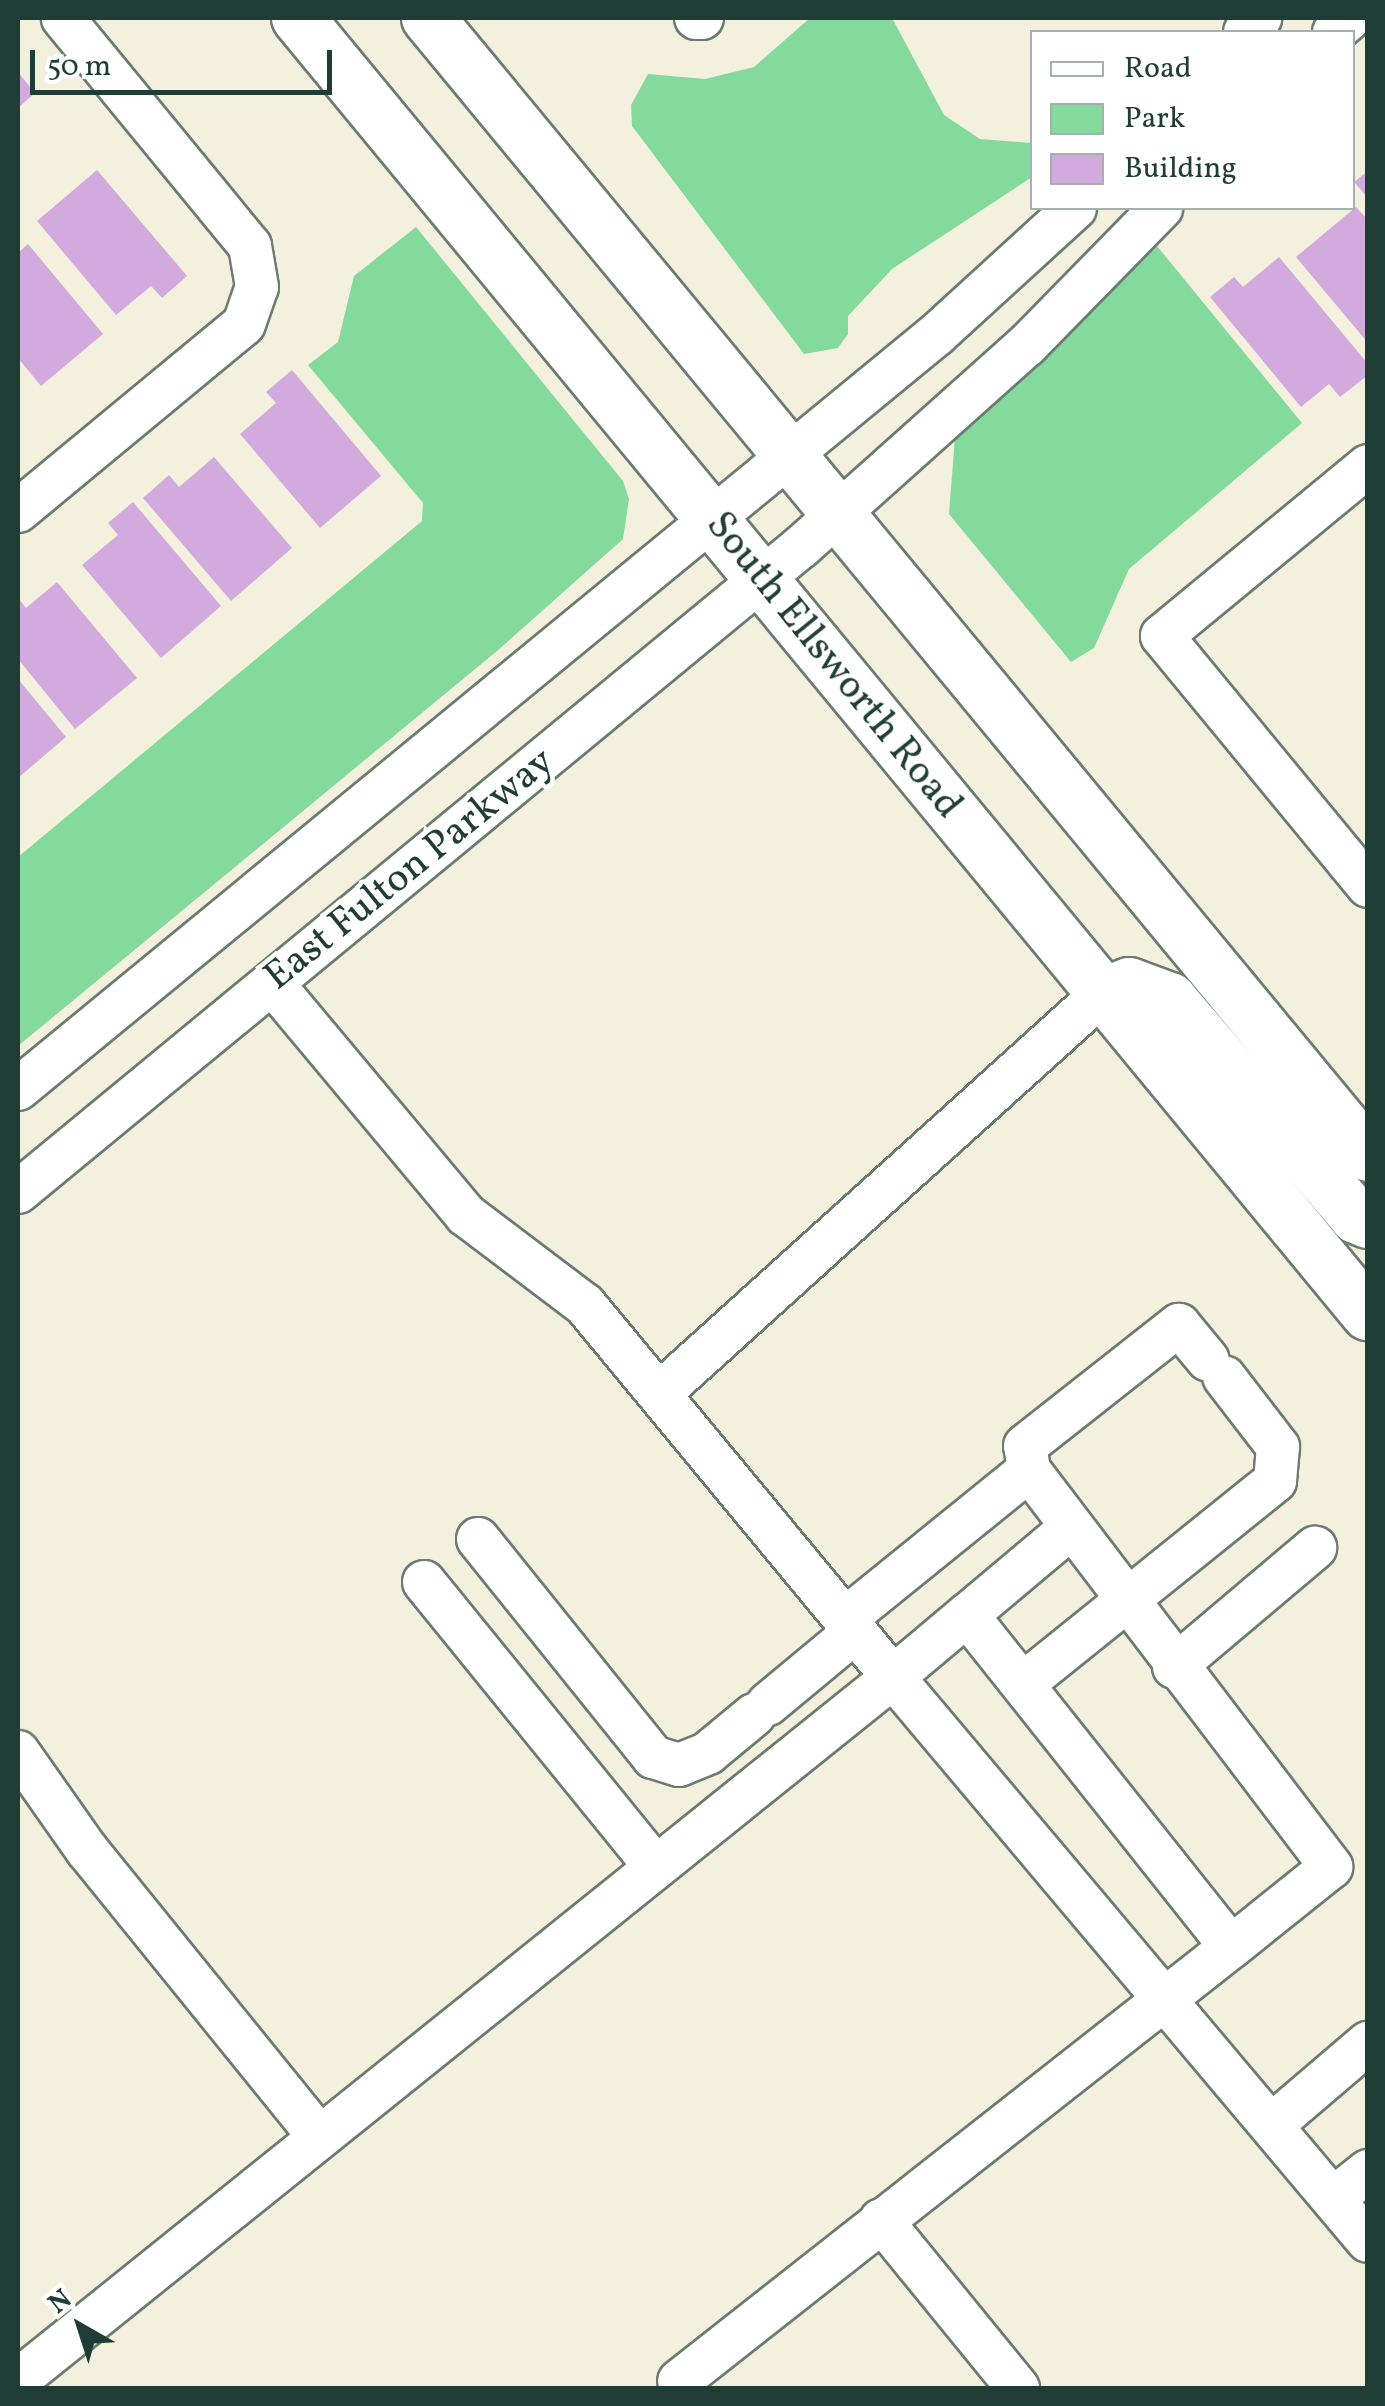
<!DOCTYPE html>
<html>
<head>
<meta charset="utf-8">
<style>
  body { margin:0 }
  #map { position:relative; width:1385px; height:2406px; overflow:hidden; background:#f4f0de; font-family:Vollkorn,serif }
  div>[style] { position:absolute }
  .green>* { inset:0; background:#84da9d }
  .building>* { inset:0; background:#d2aadd }
  .roads { filter:drop-shadow(2px 0 #6a7c70) drop-shadow(-2px 0 #6a7c70) drop-shadow(0 2px #6a7c70) drop-shadow(0 -2px #6a7c70) }
  .minor>* { height:42px; margin:-21px; padding:0 21px; transform-origin:21px; border-radius:21px; background:#fff }
  .major>* { height:52px; margin:-26px; padding:0 26px; transform-origin:26px; border-radius:26px; background:#fff }
  span { translate:-50% -50%; white-space:nowrap; text-align:center; line-height:1.15; -webkit-text-stroke:9px #fff; paint-order:stroke }
  .street-label { font-size:40px; color:#1f3d34 }
  .frame { position:absolute; inset:0; border:20px solid #1f3d34; pointer-events:none }
  .legend { position:absolute; left:1030px; top:30px; width:325px; height:180px; box-sizing:border-box; background:#fff; border:2px solid #a5b1ae; margin:0; padding:12px 18px; list-style:none; font-size:30px; color:#1f3d34 }
  .legend li { display:flex; align-items:center; gap:20px; height:50px }
  .legend b { width:50px; border:2px solid #a5b1ae }
  .north { position:absolute; left:30px; top:2276px; width:100px; height:100px; -webkit-text-stroke:8px #fff; paint-order:stroke; rotate:321deg; font-size:28px; font-weight:700; line-height:40px; text-align:center; color:#1f3d34 }
  .north::after { content:''; display:block; margin:auto; width:35px; height:45px; background:#1f3d34; clip-path:polygon(50% 0,100% 100%,50% 72%,0 100%) }
  .scale { position:absolute; left:30px; top:50px; width:302px; height:45px; box-sizing:border-box; border:5px solid #1f3d34; border-top:0; padding-left:12px; font-size:30px; line-height:35px; white-space:nowrap; color:#1f3d34; -webkit-text-stroke:8px #fff; paint-order:stroke }
</style>
</head>
<body>
<div id="map">
  <div class="green">
    <div style="clip-path:polygon(810px 18px,892px 18px,944px 115px,980px 139px,1032px 143px,1032px 177px,892px 269px,848px 316px,848px 334px,838px 348px,804px 354px,632px 126px,631px 105px,648px 74px,705px 79px,754px 67px)"></div>
    <div style="clip-path:polygon(416px 227px,623px 481px,629px 499px,623px 539px,497px 651px,18px 1046px,18px 857px,422px 521px,423px 503px,308px 365px,338px 342px,354px 276px)"></div>
    <div style="clip-path:polygon(1157px 246px,1302px 423px,1129px 569px,1094px 648px,1071px 662px,949px 514px,955px 437px)"></div>
  </div>
  <div class="building">
    <div style="clip-path:polygon(18px 72px,35px 93px,18px 108px)"></div>
    <div style="clip-path:polygon(97px 170px,187px 276px,162px 298px,151px 286px,116px 315px,37px 221px)"></div>
    <div style="clip-path:polygon(1368px 171px,1368px 198px,1354px 182px)"></div>
    <div style="clip-path:polygon(1356px 207px,1368px 220px,1368px 343px,1296px 257px)"></div>
    <div style="clip-path:polygon(28px 244px,103px 334px,41px 386px,18px 358px,18px 253px)"></div>
    <div style="clip-path:polygon(1279px 257px,1368px 364px,1368px 375px,1340px 397px,1329px 384px,1301px 407px,1210px 297px,1234px 277px,1243px 287px)"></div>
    <div style="clip-path:polygon(292px 370px,381px 476px,320px 528px,240px 434px,276px 403px,266px 392px)"></div>
    <div style="clip-path:polygon(214px 457px,292px 548px,231px 601px,143px 498px,169px 475px,179px 487px)"></div>
    <div style="clip-path:polygon(133px 502px,221px 606px,161px 658px,82px 565px,118px 535px,108px 523px)"></div>
    <div style="clip-path:polygon(57px 582px,137px 678px,75px 729px,18px 659px,18px 598px,26px 608px)"></div>
    <div style="clip-path:polygon(18px 679px,66px 737px,18px 778px)"></div>
  </div>
  <div class="roads">
    <div class="minor">
      <div style="left:696px;top:18px;width:6px"></div>
      <div style="left:1245px;top:32px;width:21px;rotate:-43deg"></div>
      <div style="left:1334px;top:32px;width:21px;rotate:-41deg"></div>
      <div style="left:1368px;top:466px;width:267px;rotate:140.5deg"></div>
      <div style="left:1162px;top:636px;width:324px;rotate:50.5deg"></div>
      <div style="left:18px;top:511px;width:293px;rotate:-39.6deg"></div>
      <div style="left:244px;top:324px;width:39px;rotate:-71deg"></div>
      <div style="left:257px;top:287px;width:42px;rotate:-99.7deg"></div>
      <div style="left:250px;top:246px;width:295px;rotate:-129.4deg"></div>
      <div style="left:272px;top:983px;width:302px;rotate:50.1deg"></div>
      <div style="left:466px;top:1215px;width:149px;rotate:37.1deg"></div>
      <div style="left:585px;top:1305px;width:483px;rotate:50.4deg"></div>
      <div style="left:893px;top:1677px;width:97px;rotate:-40deg"></div>
      <div style="left:967px;top:1615px;width:424px;rotate:51.5deg"></div>
      <div style="left:1231px;top:1947px;width:702px;rotate:141.82deg"></div>
      <div style="left:18px;top:1089px;width:1189px;rotate:-39.4deg"></div>
      <div style="left:937px;top:334px;width:187px;rotate:-42.4deg"></div>
      <div style="left:18px;top:1192px;width:1016px;rotate:-39.49deg"></div>
      <div style="left:802px;top:546px;width:302px;rotate:-41.8deg"></div>
      <div style="left:1027px;top:345px;width:192px;rotate:-45.6deg"></div>
      <div style="left:659px;top:1394px;width:597px;rotate:-42.08deg"></div>
      <div style="left:1029px;top:1470px;width:24px;rotate:-99deg"></div>
      <div style="left:1025px;top:1446px;width:196px;rotate:-38.2deg"></div>
      <div style="left:1179px;top:1325px;width:45px;rotate:50.4deg"></div>
      <div style="left:478px;top:1539px;width:280px;rotate:51.2deg"></div>
      <div style="left:653px;top:1757px;width:27px;rotate:17deg"></div>
      <div style="left:679px;top:1765px;width:31px;rotate:-22deg"></div>
      <div style="left:708px;top:1753px;width:60px;rotate:-39.6deg"></div>
      <div style="left:424px;top:1582px;width:366px;rotate:50.9deg"></div>
      <div style="left:967px;top:1615px;width:137px;rotate:-40deg"></div>
      <div style="left:845px;top:1619px;width:237px;rotate:-39deg"></div>
      <div style="left:1029px;top:1470px;width:499px;rotate:52.7deg"></div>
      <div style="left:1331px;top:1867px;width:128px;rotate:141.3deg"></div>
      <div style="left:1174px;top:1667px;width:185px;rotate:-40.2deg"></div>
      <div style="left:1024px;top:1683px;width:322px;rotate:-38.8deg"></div>
      <div style="left:1275px;top:1481px;width:34px;rotate:-85deg"></div>
      <div style="left:1278px;top:1447px;width:88px;rotate:-127.6deg"></div>
      <div style="left:768px;top:1704px;width:114px;rotate:-39.7deg"></div>
      <div style="left:18px;top:1752px;width:120px;rotate:54.9deg"></div>
      <div style="left:87px;top:1850px;width:369px;rotate:51deg"></div>
      <div style="left:1273px;top:2124px;width:125px;rotate:-40.5deg"></div>
      <div style="left:1333px;top:2199px;width:45px;rotate:-38.7deg"></div>
      <div style="left:881px;top:2220px;width:217px;rotate:50.8deg"></div>
      <div style="left:18px;top:2380px;width:1122px;rotate:-38.78deg"></div>
      <div style="left:893px;top:1677px;width:737px;rotate:49.9deg"></div>
    </div>
    <div class="major">
      <div style="left:298px;top:18px;width:1681px;rotate:50.46deg"></div>
      <div style="left:428px;top:18px;width:1475px;rotate:50.42deg"></div>
      <div style="left:1102px;top:994px;width:29px;rotate:-20deg"></div>
      <div style="left:1129px;top:984px;width:44px;rotate:20.1deg"></div>
      <div style="left:1170px;top:999px;width:287px;rotate:49.5deg"></div>
      <div style="left:1356px;top:1217px;width:13px;rotate:23deg"></div>
    </div>
  </div>
  <div class="street-label">
    <span style="left:833px;top:666px;rotate:51deg">South Ellsworth Road</span>
    <span style="left:410px;top:870px;rotate:-39deg">East Fulton Parkway</span>
  </div>
  <div class="frame"></div>
  <ul class="legend">
  <li><b style="height:12px;background:#fff"></b>Road</li>
  <li><b style="height:28px;background:#84da9d"></b>Park</li>
  <li><b style="height:28px;background:#d2aadd"></b>Building</li>
  </ul>
  <div class="north">N</div>
  <div class="scale">50 m</div>
</div>
</body>
</html>
